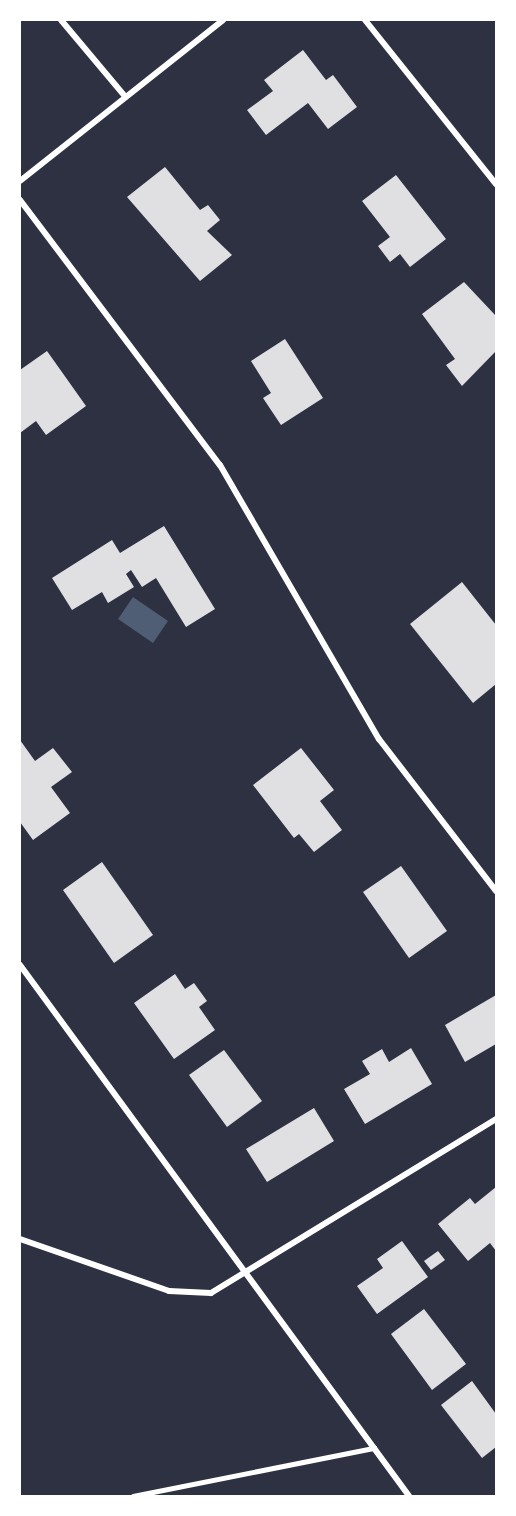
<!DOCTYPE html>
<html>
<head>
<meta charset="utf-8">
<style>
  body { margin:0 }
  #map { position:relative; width:516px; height:1516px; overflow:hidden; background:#2d3142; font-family:Figtree,sans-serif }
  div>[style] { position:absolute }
  .water>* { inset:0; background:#4f5d75 }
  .building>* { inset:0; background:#e0e0e3 }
  .service>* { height:4.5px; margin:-2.25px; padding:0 2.25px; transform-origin:2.25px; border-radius:2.25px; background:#fff }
  .minor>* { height:6px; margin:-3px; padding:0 3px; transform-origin:3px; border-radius:3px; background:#fff }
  span { translate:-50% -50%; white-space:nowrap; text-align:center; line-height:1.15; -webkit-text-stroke:6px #fff; paint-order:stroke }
  .frame { position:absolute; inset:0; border:21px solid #fff; pointer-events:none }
</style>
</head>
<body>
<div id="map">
  <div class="water">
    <div style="clip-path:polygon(133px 597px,168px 621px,153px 643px,118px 619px)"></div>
  </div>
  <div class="building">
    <div style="clip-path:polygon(303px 50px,326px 80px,333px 75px,357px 107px,328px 129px,308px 103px,266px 135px,247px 110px,273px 91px,264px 80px)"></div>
    <div style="clip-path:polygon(165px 167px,200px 210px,208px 205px,220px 220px,207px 231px,232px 255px,200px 281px,127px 197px)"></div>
    <div style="clip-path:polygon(396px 175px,446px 239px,410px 267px,400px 254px,390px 262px,378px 246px,390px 237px,362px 201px)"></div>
    <div style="clip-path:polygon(464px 282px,496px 316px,496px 351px,462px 386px,446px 365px,455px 359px,422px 314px)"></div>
    <div style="clip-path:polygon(285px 339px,323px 398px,281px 425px,263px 398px,271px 393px,251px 361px)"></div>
    <div style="clip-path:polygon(47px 351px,86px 406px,46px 435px,36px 421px,20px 433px,20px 370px)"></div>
    <div style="clip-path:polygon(164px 526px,215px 609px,186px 627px,156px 578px,142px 587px,131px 570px,126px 574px,134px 587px,108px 603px,102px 592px,72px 610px,52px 578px,112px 540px,120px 553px)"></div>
    <div style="clip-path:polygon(462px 582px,496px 625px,496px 684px,473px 703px,410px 624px)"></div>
    <div style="clip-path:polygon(20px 740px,35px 761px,53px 748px,72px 772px,51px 787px,70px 813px,33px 840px,20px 822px)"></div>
    <div style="clip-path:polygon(301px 748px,334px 790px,320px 801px,342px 830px,314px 852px,299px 834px,294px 838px,253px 785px)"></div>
    <div style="clip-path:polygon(102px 862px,153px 935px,114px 963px,63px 890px)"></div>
    <div style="clip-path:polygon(401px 866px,447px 931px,409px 958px,363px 892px)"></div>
    <div style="clip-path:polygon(175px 974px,185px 989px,194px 983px,207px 1001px,199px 1007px,215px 1030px,174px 1059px,134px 1003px)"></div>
    <div style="clip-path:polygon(496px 995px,496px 1044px,465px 1062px,445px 1025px)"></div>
    <div style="clip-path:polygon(411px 1048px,432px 1084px,365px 1124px,344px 1089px,370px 1074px,362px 1061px,382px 1049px,389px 1062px)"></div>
    <div style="clip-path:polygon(224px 1050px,262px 1101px,227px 1127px,189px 1075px)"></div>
    <div style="clip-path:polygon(314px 1108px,334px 1141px,267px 1182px,246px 1149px)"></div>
    <div style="clip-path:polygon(496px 1187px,496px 1251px,490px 1243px,468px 1261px,438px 1224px,470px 1198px,475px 1204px)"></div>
    <div style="clip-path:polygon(402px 1241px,428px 1277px,377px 1314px,357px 1286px,383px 1268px,377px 1259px)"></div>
    <div style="clip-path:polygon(438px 1251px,445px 1260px,431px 1270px,424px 1261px)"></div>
    <div style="clip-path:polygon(424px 1309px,466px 1364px,432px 1390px,391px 1334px)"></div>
    <div style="clip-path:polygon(472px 1381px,496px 1414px,496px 1447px,482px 1458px,441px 1405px)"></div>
  </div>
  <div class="service">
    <div style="left:133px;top:1496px;width:246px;rotate:-11.3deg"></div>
  </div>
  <div class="minor">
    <div style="left:61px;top:20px;width:97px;rotate:50deg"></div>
    <div style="left:365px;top:20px;width:210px;rotate:51.4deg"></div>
    <div style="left:20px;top:181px;width:259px;rotate:-38.4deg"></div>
    <div style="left:20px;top:200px;width:332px;rotate:53deg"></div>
    <div style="left:220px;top:465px;width:317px;rotate:59.9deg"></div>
    <div style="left:379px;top:739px;width:192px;rotate:52.4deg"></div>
    <div style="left:20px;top:965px;width:658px;rotate:53.77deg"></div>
    <div style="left:20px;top:1239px;width:158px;rotate:19.2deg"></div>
    <div style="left:169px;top:1291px;width:42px;rotate:2.7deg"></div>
    <div style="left:211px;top:1293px;width:334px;rotate:-31.4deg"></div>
  </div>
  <div class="frame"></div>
</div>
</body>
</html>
